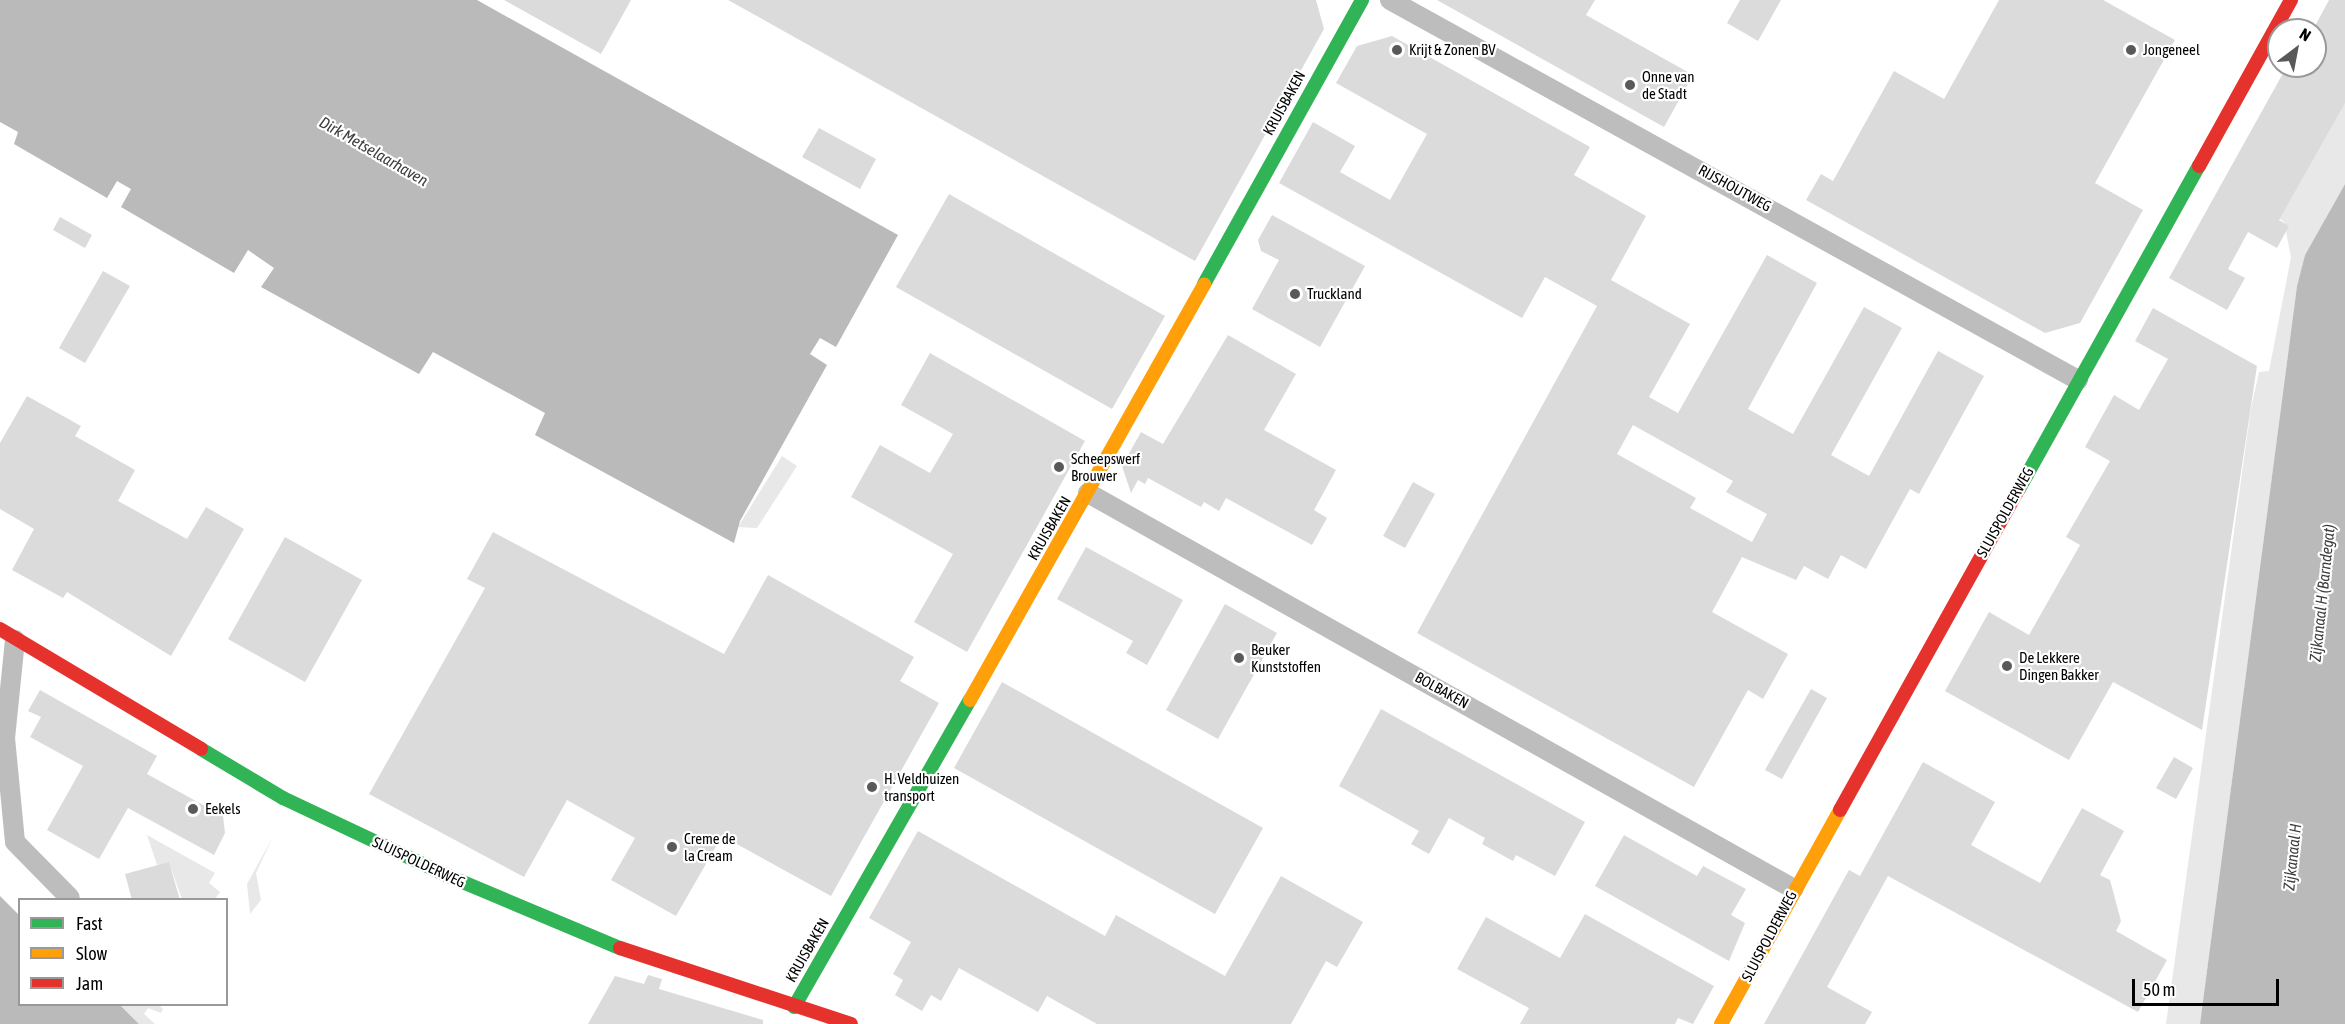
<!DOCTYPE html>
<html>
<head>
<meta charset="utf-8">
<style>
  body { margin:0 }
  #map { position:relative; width:2345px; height:1024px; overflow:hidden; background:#fff; font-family:"Asap Condensed",sans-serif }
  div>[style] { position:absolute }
  .green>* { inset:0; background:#e8e8e8 }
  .water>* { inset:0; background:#bababa }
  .building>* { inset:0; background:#dbdbdb }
  .street>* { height:20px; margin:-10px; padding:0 10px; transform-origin:10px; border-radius:10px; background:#bdbdbd }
  .fast>* { height:14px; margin:-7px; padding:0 7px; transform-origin:7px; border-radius:7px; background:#30b455 }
  .slow>* { height:14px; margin:-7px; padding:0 7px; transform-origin:7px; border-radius:7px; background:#ff9f0a }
  .jam>* { height:14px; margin:-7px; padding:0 7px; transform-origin:7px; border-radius:7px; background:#e5322d }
  .dots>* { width:16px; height:16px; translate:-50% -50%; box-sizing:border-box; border:3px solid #fff; border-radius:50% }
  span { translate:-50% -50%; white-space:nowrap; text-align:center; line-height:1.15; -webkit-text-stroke:4.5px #fff; paint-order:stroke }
  .poi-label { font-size:15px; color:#000 }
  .left { translate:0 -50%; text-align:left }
  .street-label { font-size:15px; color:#000 }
  .water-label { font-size:16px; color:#3d3d3d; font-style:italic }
  .legend { position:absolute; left:18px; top:898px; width:210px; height:108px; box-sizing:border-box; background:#fff; border:2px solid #999; margin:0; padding:8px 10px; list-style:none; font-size:18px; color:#000 }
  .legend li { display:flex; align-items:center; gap:12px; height:30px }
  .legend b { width:30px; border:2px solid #999 }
  .north { position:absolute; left:2267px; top:18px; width:60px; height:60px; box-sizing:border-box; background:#fff; border:2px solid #999; border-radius:50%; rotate:32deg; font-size:16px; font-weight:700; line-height:24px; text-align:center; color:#000 }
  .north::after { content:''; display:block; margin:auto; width:21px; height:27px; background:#595959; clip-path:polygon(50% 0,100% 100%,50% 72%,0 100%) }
  .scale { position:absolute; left:2132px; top:979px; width:147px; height:27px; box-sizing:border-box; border:3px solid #000; border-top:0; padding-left:8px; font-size:18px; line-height:21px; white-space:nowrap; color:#000; -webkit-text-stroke:4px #fff; paint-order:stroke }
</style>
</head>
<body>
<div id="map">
  <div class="green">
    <div style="clip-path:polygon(2345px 98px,2345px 184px,2305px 255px,2297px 286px,2200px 1024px,2166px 1024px,2251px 408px,2259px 372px,2269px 371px,2291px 257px,2284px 222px,2276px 216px)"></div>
    <div style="clip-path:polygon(782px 456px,797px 466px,757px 528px,738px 527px)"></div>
    <div style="clip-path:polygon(147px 835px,215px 873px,209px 883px,220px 892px,215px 899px,182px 899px,169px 863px,157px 865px)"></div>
    <div style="clip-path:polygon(273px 837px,256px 873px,261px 900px,250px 914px,247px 884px)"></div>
    <div style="clip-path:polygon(120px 1005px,159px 1005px,163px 1009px,161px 1013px,148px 1008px,144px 1014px,155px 1024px,139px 1024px)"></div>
  </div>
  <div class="water">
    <div style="clip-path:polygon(0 0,477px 0,898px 235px,836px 347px,820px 338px,810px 354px,827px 365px,740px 521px,734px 543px,535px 435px,545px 413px,433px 352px,419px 374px,261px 287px,274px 268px,248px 250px,234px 273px,121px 207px,131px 189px,117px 181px,107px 198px,14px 144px,18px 132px,0 122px)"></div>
    <div style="clip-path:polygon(2345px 184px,2345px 1024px,2200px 1024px,2297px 286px,2305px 255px)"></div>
    <div style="clip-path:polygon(0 896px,19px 915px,20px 1004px,120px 1005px,139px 1024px,0 1024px)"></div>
  </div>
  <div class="building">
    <div style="clip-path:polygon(504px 0,631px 0,601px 54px)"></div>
    <div style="clip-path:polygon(728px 0,1316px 0,1324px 29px,1195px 261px)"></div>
    <div style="clip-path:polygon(1437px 0,1595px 0,1586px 15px,1693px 75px,1664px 127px)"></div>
    <div style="clip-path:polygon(1740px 0,1781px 0,1758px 41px,1727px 23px)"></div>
    <div style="clip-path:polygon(1999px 0,2103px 0,2175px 40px,2095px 183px,2143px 210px,2080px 323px,2045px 333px,1806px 200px,1821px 174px,1833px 181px,1894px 71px,1944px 99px)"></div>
    <div style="clip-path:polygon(2329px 0,2345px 0,2345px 103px,2279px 220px,2289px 226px,2277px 248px,2248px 232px,2228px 269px,2245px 278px,2227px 310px,2169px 278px,2286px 68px,2315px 66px,2315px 26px)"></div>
    <div style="clip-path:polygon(evenodd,1392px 36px,1590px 147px,1574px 175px,1646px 216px,1611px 280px,1690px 324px,1649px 397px,1678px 413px,1767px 255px,1817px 283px,1748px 409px,1793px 434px,1864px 307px,1902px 328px,1831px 455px,1869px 476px,1938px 351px,1984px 376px,1919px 494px,1910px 489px,1866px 569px,1841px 555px,1828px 579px,1804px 566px,1796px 580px,1742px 557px,1712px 612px,1788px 654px,1763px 699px,1748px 690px,1694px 787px,1417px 633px,1597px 306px,1545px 277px,1522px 318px,1279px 183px,1313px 122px,1355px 146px,1340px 172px,1390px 200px,1427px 134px,1336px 83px,1357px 46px,1392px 36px,1633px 425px,1733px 481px,1726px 492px,1767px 514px,1752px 542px,1690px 508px,1696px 498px,1617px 454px,1633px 425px)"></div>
    <div style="clip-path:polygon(819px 128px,876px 159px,860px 189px,802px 157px)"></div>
    <div style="clip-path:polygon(949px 194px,1165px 316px,1112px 409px,896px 287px)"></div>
    <div style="clip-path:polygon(1272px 215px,1365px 266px,1320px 347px,1252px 309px,1279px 260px,1261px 251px,1258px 240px)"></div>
    <div style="clip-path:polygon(60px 217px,92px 235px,85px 248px,53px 230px)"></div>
    <div style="clip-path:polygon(103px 271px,130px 286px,85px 363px,59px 348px)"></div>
    <div style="clip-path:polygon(2153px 308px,2257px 366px,2202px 730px,2113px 682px,2069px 760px,1945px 691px,1989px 612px,2029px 635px,2080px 545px,2066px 537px,2110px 461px,2085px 447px,2114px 395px,2139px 410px,2168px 359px,2135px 341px)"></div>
    <div style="clip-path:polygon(1228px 335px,1296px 374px,1264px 430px,1336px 470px,1314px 510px,1327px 518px,1312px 545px,1226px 498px,1219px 511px,1204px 502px,1201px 507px,1148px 478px,1145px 484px,1138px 480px,1131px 493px,1122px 466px,1141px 432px,1163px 444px)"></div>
    <div style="clip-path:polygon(930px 353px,1085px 441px,967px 652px,914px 622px,953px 554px,851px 497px,880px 445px,930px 473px,953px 434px,901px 405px)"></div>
    <div style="clip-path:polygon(27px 396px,81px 426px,75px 436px,135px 470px,118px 501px,187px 539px,206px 507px,244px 529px,171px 656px,67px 592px,63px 598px,12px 570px,34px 529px,0 509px,0 443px)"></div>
    <div style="clip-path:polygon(1413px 482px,1435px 494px,1405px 548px,1383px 536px)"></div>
    <div style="clip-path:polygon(493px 532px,724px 654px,768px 575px,914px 657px,900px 681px,939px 703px,831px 896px,722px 836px,676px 916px,611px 880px,635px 838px,567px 800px,524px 877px,369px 794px,485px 588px,467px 579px)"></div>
    <div style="clip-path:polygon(285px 537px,362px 580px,305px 682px,228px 639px)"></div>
    <div style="clip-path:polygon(1086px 547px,1183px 600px,1147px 665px,1126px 653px,1133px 641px,1057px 599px)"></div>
    <div style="clip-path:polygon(1225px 604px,1277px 633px,1218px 739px,1166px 710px)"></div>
    <div style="clip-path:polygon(1002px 682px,1263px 828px,1215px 914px,954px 768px)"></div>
    <div style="clip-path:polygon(1811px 689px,1827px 698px,1782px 779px,1765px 770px)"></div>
    <div style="clip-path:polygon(40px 690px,157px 756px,147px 774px,223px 816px,225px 833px,214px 855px,128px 808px,99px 859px,47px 830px,83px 766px,30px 737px,41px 717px,28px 711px)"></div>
    <div style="clip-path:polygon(1381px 709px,1585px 822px,1555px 876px,1516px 855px,1513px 861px,1482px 844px,1485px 838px,1449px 818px,1429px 854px,1411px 844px,1419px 831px,1339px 786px)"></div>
    <div style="clip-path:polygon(2174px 757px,2193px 768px,2176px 799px,2156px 788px)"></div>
    <div style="clip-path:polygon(1923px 762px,1995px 802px,1971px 845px,2040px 883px,2082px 808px,2124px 831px,2100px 875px,2110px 880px,2121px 921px,2116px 931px,2167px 960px,2138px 1012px,1888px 876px,1827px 987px,1872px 1012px,1865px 1024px,1764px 1024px,1849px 870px,1860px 876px)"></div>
    <div style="clip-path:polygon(918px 831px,1105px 936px,1116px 915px,1225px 976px,1281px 876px,1363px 922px,1337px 967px,1326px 961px,1291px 1024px,1097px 1024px,1047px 996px,1038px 1012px,959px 968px,941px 1001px,931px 995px,922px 1011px,895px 995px,903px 980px,893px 974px,911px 942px,869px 918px)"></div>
    <div style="clip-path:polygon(1624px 835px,1697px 876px,1703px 866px,1746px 889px,1731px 915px,1745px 923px,1729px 961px,1595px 886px)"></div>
    <div style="clip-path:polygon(169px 862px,180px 900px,132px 900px,125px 874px)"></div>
    <div style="clip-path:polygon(1585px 914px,1714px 986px,1693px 1024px,1678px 1018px,1675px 1024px,1520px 1024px,1529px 1008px,1457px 969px,1486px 917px,1560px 958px)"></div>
    <div style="clip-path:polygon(648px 975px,662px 979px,659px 989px,763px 1020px,763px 1024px,588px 1024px,615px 976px,644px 984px)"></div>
  </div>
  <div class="street">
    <div style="left:1390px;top:0;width:786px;rotate:28.91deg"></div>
    <div style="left:1088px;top:493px;width:809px;rotate:29.29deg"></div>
    <div style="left:15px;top:640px;width:99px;rotate:95.8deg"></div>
    <div style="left:5px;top:738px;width:104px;rotate:84.5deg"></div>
    <div style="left:15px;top:842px;width:78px;rotate:45.5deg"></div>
  </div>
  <div class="fast">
    <div style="left:1204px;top:284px;width:325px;rotate:-60.9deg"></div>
    <div style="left:2019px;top:489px;width:370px;rotate:-60.9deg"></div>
    <div style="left:201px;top:749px;width:96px;rotate:30.9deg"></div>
    <div style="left:283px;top:798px;width:180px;rotate:25.3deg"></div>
    <div style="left:446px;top:875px;width:189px;rotate:22.8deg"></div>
    <div style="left:794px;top:1007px;width:354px;rotate:-60.2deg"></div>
  </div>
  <div class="slow">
    <div style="left:970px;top:700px;width:477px;rotate:-60.6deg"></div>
    <div style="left:1721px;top:1024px;width:245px;rotate:-60.9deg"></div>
  </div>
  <div class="jam">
    <div style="left:2199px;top:166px;width:190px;rotate:-61deg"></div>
    <div style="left:0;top:629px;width:234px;rotate:30.8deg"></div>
    <div style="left:1840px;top:810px;width:368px;rotate:-60.9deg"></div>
    <div style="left:620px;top:948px;width:243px;rotate:18.2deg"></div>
  </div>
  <div class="dots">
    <div style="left:1397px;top:50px;background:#595959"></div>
    <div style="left:2131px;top:50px;background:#595959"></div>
    <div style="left:1630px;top:85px;background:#595959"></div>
    <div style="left:1295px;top:294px;background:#595959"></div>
    <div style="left:1059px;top:467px;background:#595959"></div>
    <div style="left:1239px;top:658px;background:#595959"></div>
    <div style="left:2007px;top:666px;background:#595959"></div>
    <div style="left:872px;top:787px;background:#595959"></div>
    <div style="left:193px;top:809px;background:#595959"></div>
    <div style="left:672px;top:847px;background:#595959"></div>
  </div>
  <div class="poi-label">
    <span class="left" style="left:1409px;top:50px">Krijt &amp; Zonen BV</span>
    <span class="left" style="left:2143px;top:50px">Jongeneel</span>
    <span class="left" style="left:1642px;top:85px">Onne van<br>de Stadt</span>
    <span class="left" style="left:1307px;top:294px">Truckland</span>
    <span class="left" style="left:1071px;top:467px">Scheepswerf<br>Brouwer</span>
    <span class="left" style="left:1251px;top:658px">Beuker<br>Kunststoffen</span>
    <span class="left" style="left:2019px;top:666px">De Lekkere<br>Dingen Bakker</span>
    <span class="left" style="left:884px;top:787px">H. Veldhuizen<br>transport</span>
    <span class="left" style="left:205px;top:809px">Eekels</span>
    <span class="left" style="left:684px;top:847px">Creme de<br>la Cream</span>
  </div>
  <div class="street-label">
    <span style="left:1284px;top:103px;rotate:-61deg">KRUISBAKEN</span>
    <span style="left:1735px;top:188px;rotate:29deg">RIJSHOUTWEG</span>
    <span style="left:2005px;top:512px;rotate:-61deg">SLUISPOLDERWEG</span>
    <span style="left:1049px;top:528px;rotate:-60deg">KRUISBAKEN</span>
    <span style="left:1442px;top:690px;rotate:29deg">BOLBAKEN</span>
    <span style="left:419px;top:862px;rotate:25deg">SLUISPOLDERWEG</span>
    <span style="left:1769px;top:936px;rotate:-62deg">SLUISPOLDERWEG</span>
    <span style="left:807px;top:950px;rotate:-60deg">KRUISBAKEN</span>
  </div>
  <div class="water-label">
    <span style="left:374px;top:151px;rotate:30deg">Dirk Metselaarhaven</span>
    <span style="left:2322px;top:593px;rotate:-84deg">Zijkanaal H (Barndegat)</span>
    <span style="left:2292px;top:857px;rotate:-84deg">Zijkanaal H</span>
  </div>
  <ul class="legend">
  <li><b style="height:8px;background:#30b455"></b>Fast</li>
  <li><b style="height:8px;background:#ff9f0a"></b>Slow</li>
  <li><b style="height:8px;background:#e5322d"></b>Jam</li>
  </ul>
  <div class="north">N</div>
  <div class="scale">50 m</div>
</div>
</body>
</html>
